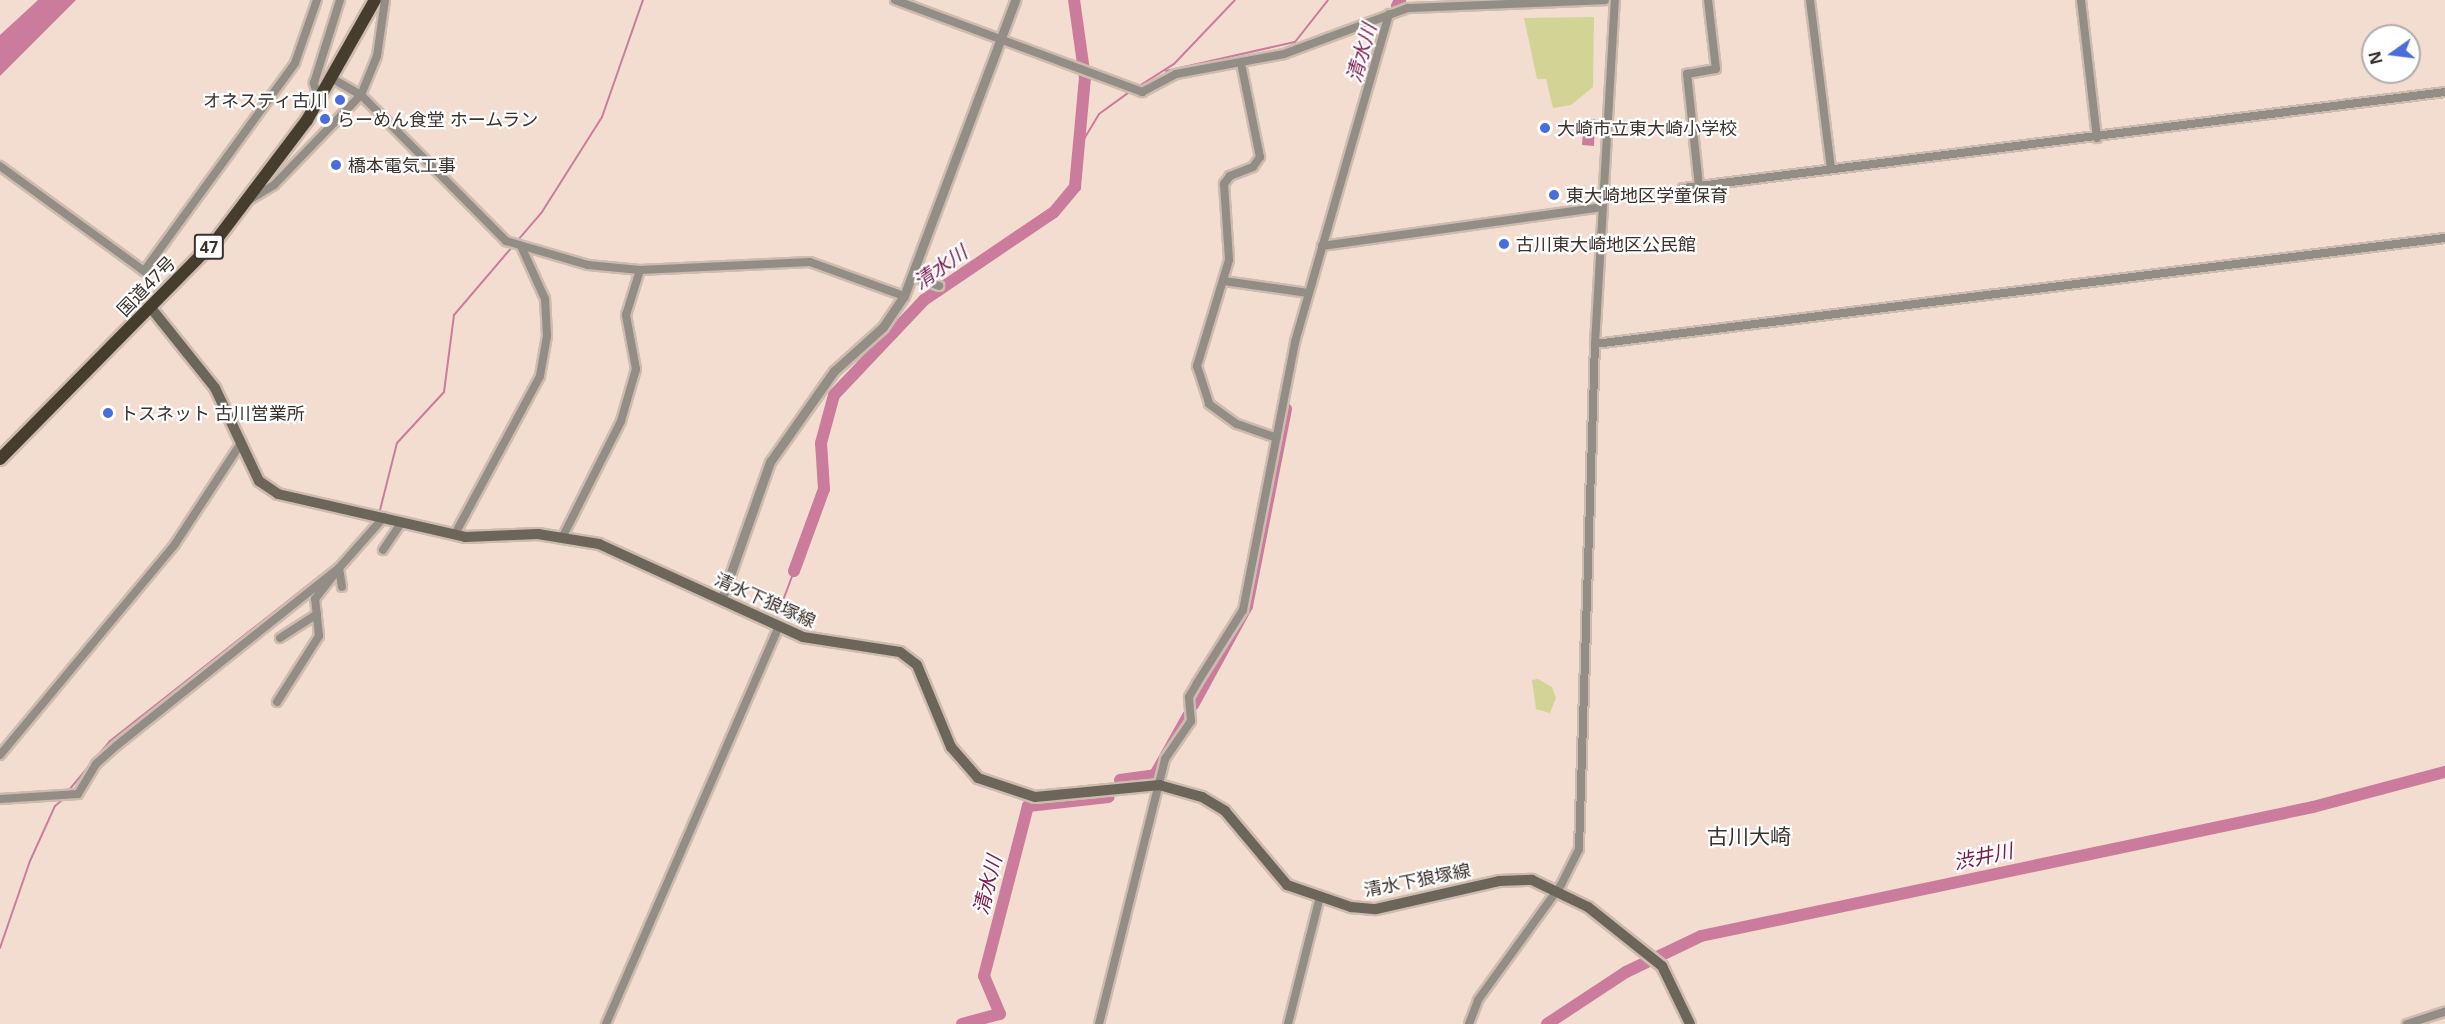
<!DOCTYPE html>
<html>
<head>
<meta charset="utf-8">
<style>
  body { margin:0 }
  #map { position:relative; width:2445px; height:1024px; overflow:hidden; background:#f3ddd0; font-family:"Noto Sans","Noto Sans JP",sans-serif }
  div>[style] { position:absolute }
  .green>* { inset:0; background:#d1d494 }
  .water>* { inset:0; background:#cb7c9c }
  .stream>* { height:2px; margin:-1px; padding:0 1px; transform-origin:1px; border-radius:1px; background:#cb7c9c }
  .river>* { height:12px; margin:-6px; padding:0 6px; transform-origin:6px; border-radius:6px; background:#cb7c9c }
  .roads { filter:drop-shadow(2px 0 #cebbaf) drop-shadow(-2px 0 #cebbaf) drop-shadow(0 2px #cebbaf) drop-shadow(0 -2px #cebbaf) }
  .minor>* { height:8px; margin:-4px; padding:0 4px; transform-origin:4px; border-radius:4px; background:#928d85 }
  .tertiary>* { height:9px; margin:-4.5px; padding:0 4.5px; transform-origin:4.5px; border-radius:4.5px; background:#928d85 }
  .secondary>* { height:10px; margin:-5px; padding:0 5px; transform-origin:5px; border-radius:5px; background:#6c6559 }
  .trunk>* { height:12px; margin:-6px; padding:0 6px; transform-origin:6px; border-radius:6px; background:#463d2e }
  .dots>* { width:16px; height:16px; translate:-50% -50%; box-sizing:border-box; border:3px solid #fff; border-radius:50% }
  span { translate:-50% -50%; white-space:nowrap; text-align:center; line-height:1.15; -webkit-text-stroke:4.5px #fff; paint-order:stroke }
  .shield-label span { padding:2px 4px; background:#fff; border:2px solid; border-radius:4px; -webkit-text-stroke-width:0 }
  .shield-label { font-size:16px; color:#3b322d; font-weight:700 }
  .poi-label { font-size:18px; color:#3b322d }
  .right { translate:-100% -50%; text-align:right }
  .left { translate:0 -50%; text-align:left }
  .street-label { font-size:18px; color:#3b322d }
  .water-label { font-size:20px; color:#781a4a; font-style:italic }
  .quarter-label { font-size:21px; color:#3b322d }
  .north { position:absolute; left:2361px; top:24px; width:60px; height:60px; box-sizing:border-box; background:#fff; border:2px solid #b1adab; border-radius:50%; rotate:256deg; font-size:16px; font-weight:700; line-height:24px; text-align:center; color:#3b322d }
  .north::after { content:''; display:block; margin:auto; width:21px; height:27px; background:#496cdf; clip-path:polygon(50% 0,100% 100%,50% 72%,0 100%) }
</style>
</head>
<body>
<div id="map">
  <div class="green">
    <div style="clip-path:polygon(1594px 17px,1593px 87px,1571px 105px,1553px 108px,1546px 79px,1537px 79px,1524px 18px)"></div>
    <div style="clip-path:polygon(1538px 679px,1552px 687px,1556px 698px,1550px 713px,1536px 709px,1532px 680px)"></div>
  </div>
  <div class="water">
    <div style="clip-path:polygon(38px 0,76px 0,0 76px,0 35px)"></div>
    <div style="clip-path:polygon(1584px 119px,1595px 119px,1594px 146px,1582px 145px)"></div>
  </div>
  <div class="stream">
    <div style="left:1166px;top:71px;width:132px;rotate:-12.7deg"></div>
    <div style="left:1295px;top:42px;width:53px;rotate:-51.8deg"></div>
    <div style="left:1136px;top:88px;width:45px;rotate:-32.3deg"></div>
    <div style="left:1174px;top:64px;width:88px;rotate:-46.4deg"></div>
    <div style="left:1084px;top:139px;width:29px;rotate:-59deg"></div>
    <div style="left:1099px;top:114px;width:39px;rotate:-36deg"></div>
    <div style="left:379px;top:514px;width:73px;rotate:-75.8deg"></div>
    <div style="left:397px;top:443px;width:69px;rotate:-47.3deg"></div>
    <div style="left:444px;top:392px;width:78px;rotate:-82.6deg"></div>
    <div style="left:454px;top:315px;width:135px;rotate:-49.5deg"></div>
    <div style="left:542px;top:212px;width:112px;rotate:-57.7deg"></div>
    <div style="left:602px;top:117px;width:124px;rotate:-70.7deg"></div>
    <div style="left:368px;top:529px;width:13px;rotate:-51deg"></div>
    <div style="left:776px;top:619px;width:51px;rotate:-69.4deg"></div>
    <div style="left:69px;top:790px;width:64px;rotate:-50.1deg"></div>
    <div style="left:110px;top:741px;width:299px;rotate:-38.2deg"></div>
    <div style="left:0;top:948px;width:92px;rotate:-71deg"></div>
    <div style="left:30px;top:861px;width:60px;rotate:-65.6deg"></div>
    <div style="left:55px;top:806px;width:13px;rotate:-39deg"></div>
    <div style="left:601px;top:1024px;width:433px;rotate:-66.6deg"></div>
  </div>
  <div class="river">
    <div style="left:1397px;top:6px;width:7px;rotate:-63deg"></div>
    <div style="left:794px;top:571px;width:87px;rotate:-69.9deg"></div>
    <div style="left:824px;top:489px;width:46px;rotate:-93.7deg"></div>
    <div style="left:821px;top:443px;width:50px;rotate:-74.8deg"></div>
    <div style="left:834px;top:395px;width:131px;rotate:-46.5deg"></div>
    <div style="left:924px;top:300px;width:157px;rotate:-34.1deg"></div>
    <div style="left:1054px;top:212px;width:33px;rotate:-50deg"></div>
    <div style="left:1075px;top:187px;width:109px;rotate:-84.8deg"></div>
    <div style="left:1085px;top:78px;width:79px;rotate:-98deg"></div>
    <div style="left:1193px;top:705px;width:113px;rotate:-61.4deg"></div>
    <div style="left:1247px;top:606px;width:201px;rotate:-78.8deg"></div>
    <div style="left:1120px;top:780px;width:35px;rotate:-8deg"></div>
    <div style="left:1155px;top:775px;width:68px;rotate:-60.8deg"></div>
    <div style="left:962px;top:1024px;width:39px;rotate:-15deg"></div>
    <div style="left:1000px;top:1014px;width:41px;rotate:-112.8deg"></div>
    <div style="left:984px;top:976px;width:176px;rotate:-75.5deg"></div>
    <div style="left:1028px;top:806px;width:81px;rotate:-6.3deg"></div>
    <div style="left:1547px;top:1024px;width:95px;rotate:-33.4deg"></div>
    <div style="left:1626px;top:972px;width:83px;rotate:-25.6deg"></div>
    <div style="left:1701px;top:936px;width:625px;rotate:-11.9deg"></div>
    <div style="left:2313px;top:807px;width:137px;rotate:-14.9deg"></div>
  </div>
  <div class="roads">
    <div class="minor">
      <div style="left:895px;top:0;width:264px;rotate:20.4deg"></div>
      <div style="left:1142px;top:92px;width:38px;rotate:-28deg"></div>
      <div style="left:1176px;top:74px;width:110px;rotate:-10.5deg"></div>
      <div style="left:1284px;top:54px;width:132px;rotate:-20.4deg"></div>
      <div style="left:1408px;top:8px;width:197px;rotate:-2.3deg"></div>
      <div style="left:1810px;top:0;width:170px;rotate:82.9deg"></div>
      <div style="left:2081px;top:0;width:139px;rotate:83.4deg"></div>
      <div style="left:1241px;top:63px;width:96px;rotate:78.6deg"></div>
      <div style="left:1260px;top:157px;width:12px;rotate:125deg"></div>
      <div style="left:1253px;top:167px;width:25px;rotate:159deg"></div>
      <div style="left:1230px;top:176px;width:10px;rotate:127deg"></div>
      <div style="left:1224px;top:184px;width:76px;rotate:86.2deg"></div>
      <div style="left:1229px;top:260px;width:111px;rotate:106.8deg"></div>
      <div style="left:1197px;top:366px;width:40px;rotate:72deg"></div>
      <div style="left:1209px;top:404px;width:34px;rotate:36deg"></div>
      <div style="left:1237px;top:424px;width:42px;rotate:19.3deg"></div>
      <div style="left:333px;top:79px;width:32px;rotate:30deg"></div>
      <div style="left:361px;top:95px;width:206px;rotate:45.2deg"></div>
      <div style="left:506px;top:241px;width:85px;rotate:16.3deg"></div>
      <div style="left:588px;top:265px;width:52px;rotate:5.5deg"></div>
      <div style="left:640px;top:270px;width:170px;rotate:-2.7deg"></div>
      <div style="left:810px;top:262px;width:100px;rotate:19.9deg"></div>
      <div style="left:319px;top:101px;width:19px;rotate:-106deg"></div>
      <div style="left:314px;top:83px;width:87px;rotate:-72.6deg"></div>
      <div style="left:0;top:166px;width:178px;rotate:36.1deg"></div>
      <div style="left:144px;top:271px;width:257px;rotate:-54deg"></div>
      <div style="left:295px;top:63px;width:67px;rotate:-70.8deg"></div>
      <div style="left:1699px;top:186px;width:113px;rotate:-96.1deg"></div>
      <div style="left:1687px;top:74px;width:29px;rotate:-10deg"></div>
      <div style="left:1716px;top:69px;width:69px;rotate:-96.6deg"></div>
      <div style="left:1683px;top:188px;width:768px;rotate:-7.18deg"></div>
      <div style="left:249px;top:200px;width:29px;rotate:-31deg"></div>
      <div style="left:274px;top:185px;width:125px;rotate:-46deg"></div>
      <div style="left:361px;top:95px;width:42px;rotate:-67.7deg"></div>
      <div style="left:377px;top:56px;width:57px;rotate:-81.9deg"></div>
      <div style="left:1322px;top:246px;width:283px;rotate:-7.9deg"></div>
      <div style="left:912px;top:276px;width:29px;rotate:20deg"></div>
      <div style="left:1224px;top:281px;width:85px;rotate:8.1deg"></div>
      <div style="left:1595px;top:344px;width:857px;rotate:-7.11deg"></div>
      <div style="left:455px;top:534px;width:179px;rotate:-61.7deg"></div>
      <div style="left:540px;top:376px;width:41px;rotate:-80.1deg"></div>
      <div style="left:547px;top:336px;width:37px;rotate:-93deg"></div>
      <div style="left:545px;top:299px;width:58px;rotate:-114.4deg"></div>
      <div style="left:563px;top:536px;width:129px;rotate:-63.2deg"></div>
      <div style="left:621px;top:421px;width:54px;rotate:-73.9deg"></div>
      <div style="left:636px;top:369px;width:55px;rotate:-100.5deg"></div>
      <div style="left:626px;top:315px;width:47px;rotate:-72.7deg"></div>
      <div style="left:383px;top:550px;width:34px;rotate:-56deg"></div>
      <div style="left:339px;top:568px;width:19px;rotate:81deg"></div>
      <div style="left:280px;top:638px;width:44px;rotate:-33deg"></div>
      <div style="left:277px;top:702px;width:78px;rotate:-57.5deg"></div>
      <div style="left:319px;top:636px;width:37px;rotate:-96deg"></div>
      <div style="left:315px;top:599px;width:34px;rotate:-52deg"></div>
      <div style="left:0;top:755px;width:274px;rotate:-50.3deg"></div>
      <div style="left:175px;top:544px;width:121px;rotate:-56.8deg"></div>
      <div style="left:0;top:799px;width:78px;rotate:-3.7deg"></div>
      <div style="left:78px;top:794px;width:35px;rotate:-59deg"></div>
      <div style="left:96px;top:764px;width:27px;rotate:-42deg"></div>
      <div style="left:116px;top:746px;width:285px;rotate:-38.6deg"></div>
      <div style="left:339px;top:568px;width:68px;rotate:-48.6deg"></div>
      <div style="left:606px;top:1024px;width:434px;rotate:-66.5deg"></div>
      <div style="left:1099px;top:1024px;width:273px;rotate:-76deg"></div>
      <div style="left:1165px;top:759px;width:46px;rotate:-55.6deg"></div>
      <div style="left:1191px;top:721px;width:24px;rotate:-95deg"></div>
      <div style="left:1189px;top:697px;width:16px;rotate:-60deg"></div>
      <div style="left:1197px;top:683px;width:86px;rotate:-57.8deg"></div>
      <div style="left:1243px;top:610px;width:273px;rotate:-79deg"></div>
      <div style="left:1295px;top:342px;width:341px;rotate:-74deg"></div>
      <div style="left:1288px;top:1024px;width:131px;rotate:-75.9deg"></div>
      <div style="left:1469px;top:1024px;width:26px;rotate:-69deg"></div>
      <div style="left:1478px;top:1000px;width:142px;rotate:-54.2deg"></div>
      <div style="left:1561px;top:885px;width:40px;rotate:-63.4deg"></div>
      <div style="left:1579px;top:849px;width:505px;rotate:-88.19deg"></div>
      <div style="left:1595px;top:344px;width:345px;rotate:-86.7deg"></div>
      <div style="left:2407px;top:1024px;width:40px;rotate:-18deg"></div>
    </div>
    <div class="tertiary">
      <div style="left:722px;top:598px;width:144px;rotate:-70.6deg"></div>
      <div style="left:770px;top:462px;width:111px;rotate:-54.9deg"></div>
      <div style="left:834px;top:371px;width:66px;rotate:-41.9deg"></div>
      <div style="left:883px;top:327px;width:37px;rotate:-56deg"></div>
      <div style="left:904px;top:296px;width:316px;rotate:-69.4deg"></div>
    </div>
    <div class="secondary">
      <div style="left:151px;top:308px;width:102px;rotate:51.3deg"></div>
      <div style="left:215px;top:388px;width:103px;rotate:64.7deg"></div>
      <div style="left:259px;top:481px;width:23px;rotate:34deg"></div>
      <div style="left:278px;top:494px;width:192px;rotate:12.9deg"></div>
      <div style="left:465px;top:537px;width:73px;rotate:-2.4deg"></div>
      <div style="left:538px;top:534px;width:62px;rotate:9.3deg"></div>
      <div style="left:599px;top:544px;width:224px;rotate:24.5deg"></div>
      <div style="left:803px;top:637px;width:98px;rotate:8.8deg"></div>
      <div style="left:900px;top:652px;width:21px;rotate:37deg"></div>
      <div style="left:917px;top:665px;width:89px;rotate:67.5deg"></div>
      <div style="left:951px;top:747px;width:41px;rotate:48.9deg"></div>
      <div style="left:978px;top:778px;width:60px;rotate:18.4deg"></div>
      <div style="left:1035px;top:797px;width:125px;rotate:-5.5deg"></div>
      <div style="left:1159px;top:785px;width:45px;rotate:15.6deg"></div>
      <div style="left:1202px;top:797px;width:27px;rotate:31deg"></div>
      <div style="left:1225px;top:811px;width:97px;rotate:50deg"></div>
      <div style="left:1287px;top:885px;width:68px;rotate:19deg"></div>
      <div style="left:1351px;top:907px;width:25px;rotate:5deg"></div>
      <div style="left:1376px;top:909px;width:126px;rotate:-12.8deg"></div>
      <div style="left:1499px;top:881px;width:33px;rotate:-2deg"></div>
      <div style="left:1532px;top:880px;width:62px;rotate:25.7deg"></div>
      <div style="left:1588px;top:907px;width:95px;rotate:38.6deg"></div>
      <div style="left:1662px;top:966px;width:64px;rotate:64.2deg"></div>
    </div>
    <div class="trunk">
      <div style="left:0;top:459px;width:309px;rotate:-45.4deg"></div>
      <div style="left:217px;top:239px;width:149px;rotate:-52.9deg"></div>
      <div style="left:307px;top:120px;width:138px;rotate:-60.5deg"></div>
    </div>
  </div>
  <div class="dots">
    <div style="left:340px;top:100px;background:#496cdf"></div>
    <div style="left:325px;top:119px;background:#496cdf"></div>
    <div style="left:1545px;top:128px;background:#496cdf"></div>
    <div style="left:336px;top:165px;background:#496cdf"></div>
    <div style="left:1554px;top:195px;background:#496cdf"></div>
    <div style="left:1504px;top:244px;background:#496cdf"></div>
    <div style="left:108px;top:413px;background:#496cdf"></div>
  </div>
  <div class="shield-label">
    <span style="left:209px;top:247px">47</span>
  </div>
  <div class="poi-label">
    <span class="right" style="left:328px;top:100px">オネスティ古川</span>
    <span class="left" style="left:337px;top:119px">らーめん食堂 ホームラン</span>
    <span class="left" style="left:1557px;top:128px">大崎市立東大崎小学校</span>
    <span class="left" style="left:348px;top:165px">橋本電気工事</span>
    <span class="left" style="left:1566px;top:195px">東大崎地区学童保育</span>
    <span class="left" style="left:1516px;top:244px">古川東大崎地区公民館</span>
    <span class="left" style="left:120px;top:413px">トスネット 古川営業所</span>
  </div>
  <div class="street-label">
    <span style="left:146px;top:286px;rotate:-46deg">国道47号</span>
    <span style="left:765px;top:600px;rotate:24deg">清水下狼塚線</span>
    <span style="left:1417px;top:880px;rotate:-11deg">清水下狼塚線</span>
  </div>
  <div class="water-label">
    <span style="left:1361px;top:53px;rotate:-74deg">清水川</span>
    <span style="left:940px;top:267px;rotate:-35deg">清水川</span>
    <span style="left:1983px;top:856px;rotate:-12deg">渋井川</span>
    <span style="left:987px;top:885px;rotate:-76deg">清水川</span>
  </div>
  <div class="quarter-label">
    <span style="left:1749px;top:836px">古川大崎</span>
  </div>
  <div class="north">N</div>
</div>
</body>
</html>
